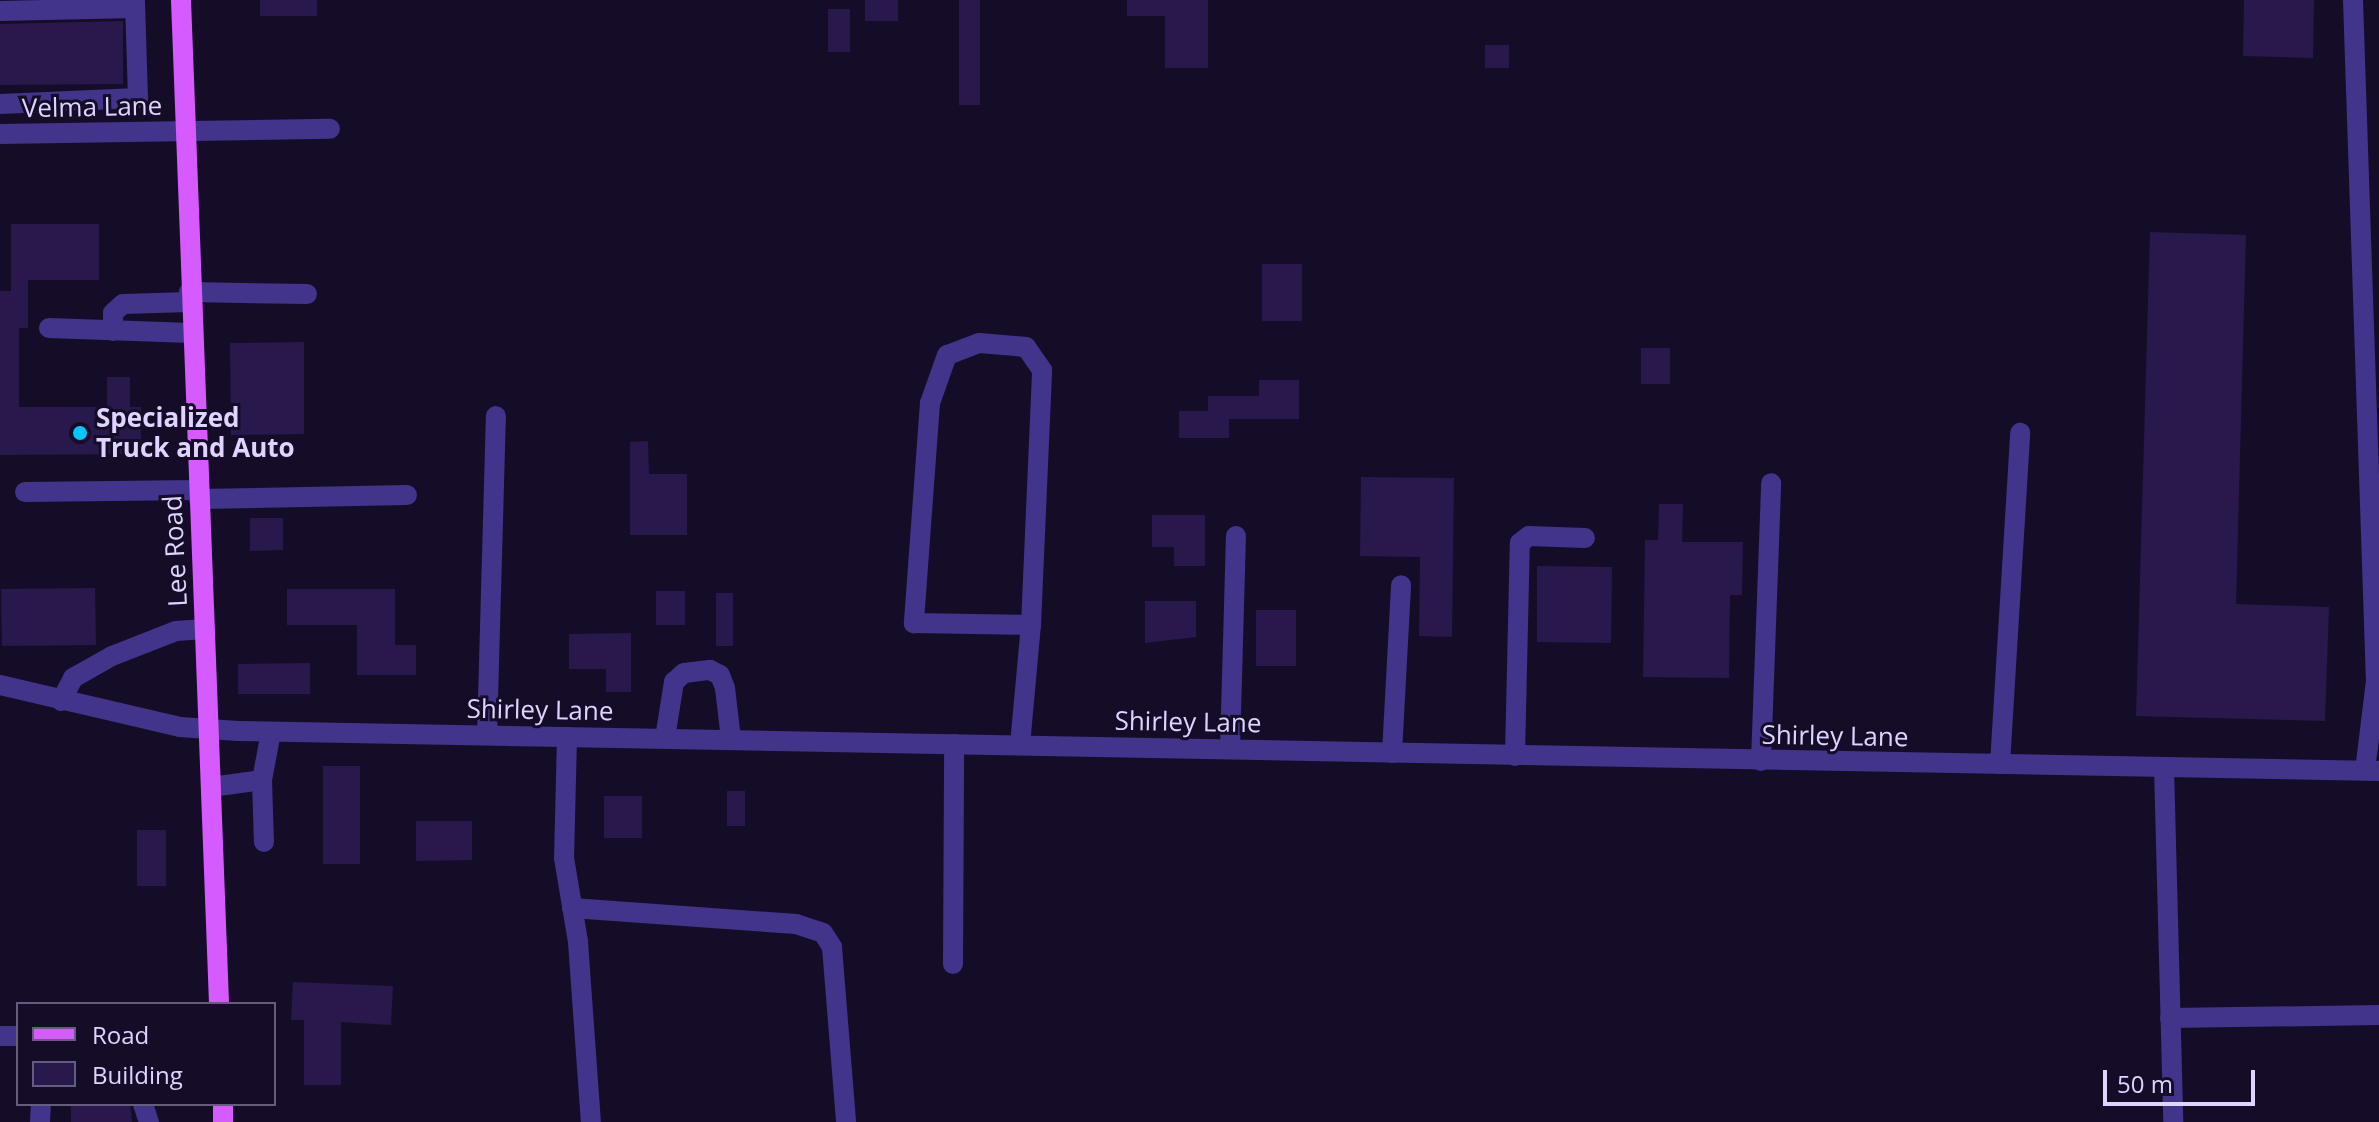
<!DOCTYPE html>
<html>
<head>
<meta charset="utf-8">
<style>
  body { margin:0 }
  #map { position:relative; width:2379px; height:1122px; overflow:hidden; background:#150d28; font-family:"Open Sans",sans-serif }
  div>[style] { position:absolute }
  .building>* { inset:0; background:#28184b }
  .minor>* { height:20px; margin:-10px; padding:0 10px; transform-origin:10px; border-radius:10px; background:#42348b }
  .major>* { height:20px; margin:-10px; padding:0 10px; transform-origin:10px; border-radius:10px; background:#d65bff }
  .dots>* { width:22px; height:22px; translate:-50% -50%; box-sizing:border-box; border:4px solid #150d28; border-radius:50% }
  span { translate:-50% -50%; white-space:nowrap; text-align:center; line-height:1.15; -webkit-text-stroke:6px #150d28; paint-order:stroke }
  .street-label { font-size:26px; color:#dfd4ff }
  .poi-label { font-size:26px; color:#dfd4ff; font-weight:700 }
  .left { translate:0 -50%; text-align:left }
  .legend { position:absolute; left:16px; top:1002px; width:260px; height:104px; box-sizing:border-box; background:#150d28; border:2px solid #665d7e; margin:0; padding:10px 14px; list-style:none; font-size:24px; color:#dfd4ff }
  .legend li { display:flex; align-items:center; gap:16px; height:40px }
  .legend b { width:40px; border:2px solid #665d7e }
  .scale { position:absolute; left:2103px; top:1070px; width:152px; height:36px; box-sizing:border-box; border:4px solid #dfd4ff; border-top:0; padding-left:10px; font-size:24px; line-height:28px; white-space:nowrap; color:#dfd4ff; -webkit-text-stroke:6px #150d28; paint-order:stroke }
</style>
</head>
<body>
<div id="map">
  <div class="building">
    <div style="clip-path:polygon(260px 0,317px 0,317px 16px,260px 16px)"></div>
    <div style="clip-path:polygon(865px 0,898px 0,898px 21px,865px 21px)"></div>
    <div style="clip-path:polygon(959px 0,980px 0,980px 105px,959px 105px)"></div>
    <div style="clip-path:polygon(1127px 0,1208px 0,1208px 68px,1165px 68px,1165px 16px,1127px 16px)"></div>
    <div style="clip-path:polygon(2244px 0,2314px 0,2313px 58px,2243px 56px)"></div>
    <div style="clip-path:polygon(828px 9px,850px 9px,850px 52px,828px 52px)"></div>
    <div style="clip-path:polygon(123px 21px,123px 84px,0 85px,0 24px)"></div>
    <div style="clip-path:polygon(1485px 45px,1509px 45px,1509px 68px,1485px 68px)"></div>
    <div style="clip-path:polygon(11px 224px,99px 224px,99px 280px,28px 280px,28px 328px,19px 328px,19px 407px,107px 407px,107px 377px,130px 377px,130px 407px,141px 407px,141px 454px,0 455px,0 291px,11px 291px)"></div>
    <div style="clip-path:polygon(2150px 232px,2246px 235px,2236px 604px,2329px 607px,2325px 721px,2136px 716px)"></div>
    <div style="clip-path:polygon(1262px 264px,1302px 264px,1302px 321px,1262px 321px)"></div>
    <div style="clip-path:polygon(304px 342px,304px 434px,231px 435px,230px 343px)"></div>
    <div style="clip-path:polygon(1641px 348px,1670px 348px,1670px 384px,1641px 384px)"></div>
    <div style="clip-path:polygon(1259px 380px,1299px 380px,1299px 419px,1229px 419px,1229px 438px,1179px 438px,1179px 411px,1208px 411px,1208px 396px,1259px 396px)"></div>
    <div style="clip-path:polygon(648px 441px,649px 474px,687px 474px,687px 535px,630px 535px,630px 442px)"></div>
    <div style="clip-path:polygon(1361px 477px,1454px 478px,1452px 637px,1419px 636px,1420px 557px,1360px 556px)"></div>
    <div style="clip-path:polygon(1659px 504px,1683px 504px,1682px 542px,1743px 542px,1742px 595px,1730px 595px,1729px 678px,1643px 677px,1645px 540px,1658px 540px)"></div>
    <div style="clip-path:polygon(1152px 515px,1205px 515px,1205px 566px,1174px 566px,1174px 547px,1152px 547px)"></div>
    <div style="clip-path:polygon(250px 518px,283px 518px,283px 550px,250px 551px)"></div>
    <div style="clip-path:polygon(1537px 566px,1612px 567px,1611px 643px,1537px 642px)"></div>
    <div style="clip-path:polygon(95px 588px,96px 645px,2px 646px,1px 589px)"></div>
    <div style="clip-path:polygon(287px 589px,395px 589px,395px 645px,416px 645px,416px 675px,357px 675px,357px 625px,287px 625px)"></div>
    <div style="clip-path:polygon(656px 591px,685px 591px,685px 625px,656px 625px)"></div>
    <div style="clip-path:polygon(716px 593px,733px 593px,733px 646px,716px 646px)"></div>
    <div style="clip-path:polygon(1145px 601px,1196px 601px,1196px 637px,1145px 643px)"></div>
    <div style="clip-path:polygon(1256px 610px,1296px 610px,1296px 666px,1256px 666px)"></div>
    <div style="clip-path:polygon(631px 633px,631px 692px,606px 692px,606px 669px,569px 669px,569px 634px)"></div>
    <div style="clip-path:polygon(310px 663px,310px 694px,238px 694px,238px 664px)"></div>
    <div style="clip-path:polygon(323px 766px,360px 766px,360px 864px,323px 864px)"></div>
    <div style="clip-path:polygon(727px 791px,745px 791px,745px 826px,727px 826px)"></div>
    <div style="clip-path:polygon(604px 796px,642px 796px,642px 838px,604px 838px)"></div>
    <div style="clip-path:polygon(416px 821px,472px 821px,472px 860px,416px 861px)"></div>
    <div style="clip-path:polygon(137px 830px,166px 830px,166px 886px,137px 886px)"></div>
    <div style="clip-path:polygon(293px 982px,393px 986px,391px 1025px,341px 1022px,341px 1085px,304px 1085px,304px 1020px,291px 1020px)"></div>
    <div style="clip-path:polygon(71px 1104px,130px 1104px,132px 1122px,71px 1122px)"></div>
  </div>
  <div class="minor">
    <div style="left:2353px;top:0;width:681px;rotate:88.07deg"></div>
    <div style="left:2376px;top:681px;width:90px;rotate:97deg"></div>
    <div style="left:0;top:11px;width:135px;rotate:-1.3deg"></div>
    <div style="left:0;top:104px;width:138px;rotate:-2.5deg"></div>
    <div style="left:138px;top:98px;width:98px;rotate:-91.8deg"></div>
    <div style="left:0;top:134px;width:330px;rotate:-0.9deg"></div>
    <div style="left:189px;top:292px;width:118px;rotate:1deg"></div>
    <div style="left:49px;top:328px;width:142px;rotate:2deg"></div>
    <div style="left:113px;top:331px;width:18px;rotate:-90deg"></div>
    <div style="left:113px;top:313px;width:13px;rotate:-42deg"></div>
    <div style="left:123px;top:304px;width:66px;rotate:-1.7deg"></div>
    <div style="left:25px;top:492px;width:173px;rotate:-0.7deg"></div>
    <div style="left:199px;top:499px;width:208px;rotate:-1.1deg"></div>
    <div style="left:0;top:685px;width:185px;rotate:13.1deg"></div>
    <div style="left:180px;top:727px;width:58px;rotate:3.9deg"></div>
    <div style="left:238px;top:731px;width:2141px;rotate:1.07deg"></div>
    <div style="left:61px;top:701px;width:26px;rotate:-62deg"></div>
    <div style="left:73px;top:678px;width:45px;rotate:-29.4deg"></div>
    <div style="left:112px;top:656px;width:69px;rotate:-21.3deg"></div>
    <div style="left:176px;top:631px;width:29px;rotate:-4deg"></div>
    <div style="left:487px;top:735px;width:319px;rotate:-88.4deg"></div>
    <div style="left:567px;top:737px;width:121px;rotate:91.4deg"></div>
    <div style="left:564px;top:858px;width:85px;rotate:80.5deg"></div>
    <div style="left:578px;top:942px;width:180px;rotate:85.9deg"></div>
    <div style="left:665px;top:738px;width:57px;rotate:-80.9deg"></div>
    <div style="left:674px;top:682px;width:13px;rotate:-42deg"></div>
    <div style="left:684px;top:673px;width:26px;rotate:-7deg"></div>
    <div style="left:710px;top:670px;width:11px;rotate:27deg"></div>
    <div style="left:720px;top:675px;width:14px;rotate:69deg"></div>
    <div style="left:725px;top:688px;width:51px;rotate:83.3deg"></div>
    <div style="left:1020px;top:745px;width:121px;rotate:-84.8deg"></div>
    <div style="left:1031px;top:625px;width:255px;rotate:-87.5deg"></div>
    <div style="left:1042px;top:370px;width:28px;rotate:-125deg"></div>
    <div style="left:1026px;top:347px;width:47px;rotate:-175.1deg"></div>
    <div style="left:979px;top:343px;width:34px;rotate:159deg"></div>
    <div style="left:947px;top:355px;width:51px;rotate:109.5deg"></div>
    <div style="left:930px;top:403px;width:221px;rotate:94.2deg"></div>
    <div style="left:914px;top:623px;width:117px;rotate:1deg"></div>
    <div style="left:1230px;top:749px;width:213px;rotate:-88.4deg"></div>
    <div style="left:1392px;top:753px;width:168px;rotate:-86.9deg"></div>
    <div style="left:1515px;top:756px;width:213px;rotate:-88.7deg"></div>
    <div style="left:1520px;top:543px;width:11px;rotate:-38deg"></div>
    <div style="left:1529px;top:536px;width:56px;rotate:2deg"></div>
    <div style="left:1761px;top:761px;width:278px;rotate:-87.9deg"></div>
    <div style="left:2000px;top:764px;width:332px;rotate:-86.5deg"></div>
    <div style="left:2164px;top:767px;width:355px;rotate:88.5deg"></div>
    <div style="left:262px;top:780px;width:62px;rotate:88.2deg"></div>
    <div style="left:211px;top:787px;width:51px;rotate:-7.8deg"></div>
    <div style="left:262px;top:780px;width:49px;rotate:-79.4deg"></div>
    <div style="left:572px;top:908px;width:225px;rotate:4.1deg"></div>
    <div style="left:796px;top:924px;width:28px;rotate:18deg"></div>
    <div style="left:823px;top:933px;width:17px;rotate:57deg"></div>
    <div style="left:832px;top:947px;width:176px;rotate:85.4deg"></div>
    <div style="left:953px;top:964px;width:220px;rotate:-89.7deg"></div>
    <div style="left:2170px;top:1018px;width:209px;rotate:-0.8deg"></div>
    <div style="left:0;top:1036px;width:18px"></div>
    <div style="left:143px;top:1104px;width:19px;rotate:72deg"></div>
    <div style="left:40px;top:1122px;width:18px;rotate:-87deg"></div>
  </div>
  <div class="major">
    <div style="left:181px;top:0;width:1005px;rotate:87.83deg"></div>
    <div style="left:223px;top:1104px;width:18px;rotate:90deg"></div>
  </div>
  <div class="dots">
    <div style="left:80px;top:433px;background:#00c6ff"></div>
  </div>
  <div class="street-label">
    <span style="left:92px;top:107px;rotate:-1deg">Velma Lane</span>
    <span style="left:175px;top:551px;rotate:-93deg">Lee Road</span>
    <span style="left:540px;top:710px;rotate:1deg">Shirley Lane</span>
    <span style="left:1188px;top:722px;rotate:1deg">Shirley Lane</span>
    <span style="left:1835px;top:736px;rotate:1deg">Shirley Lane</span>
  </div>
  <div class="poi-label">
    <span class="left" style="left:96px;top:433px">Specialized<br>Truck and Auto</span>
  </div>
  <ul class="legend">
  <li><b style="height:10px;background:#d65bff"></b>Road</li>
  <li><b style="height:22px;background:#28184b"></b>Building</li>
  </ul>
  <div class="scale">50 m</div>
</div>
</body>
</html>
